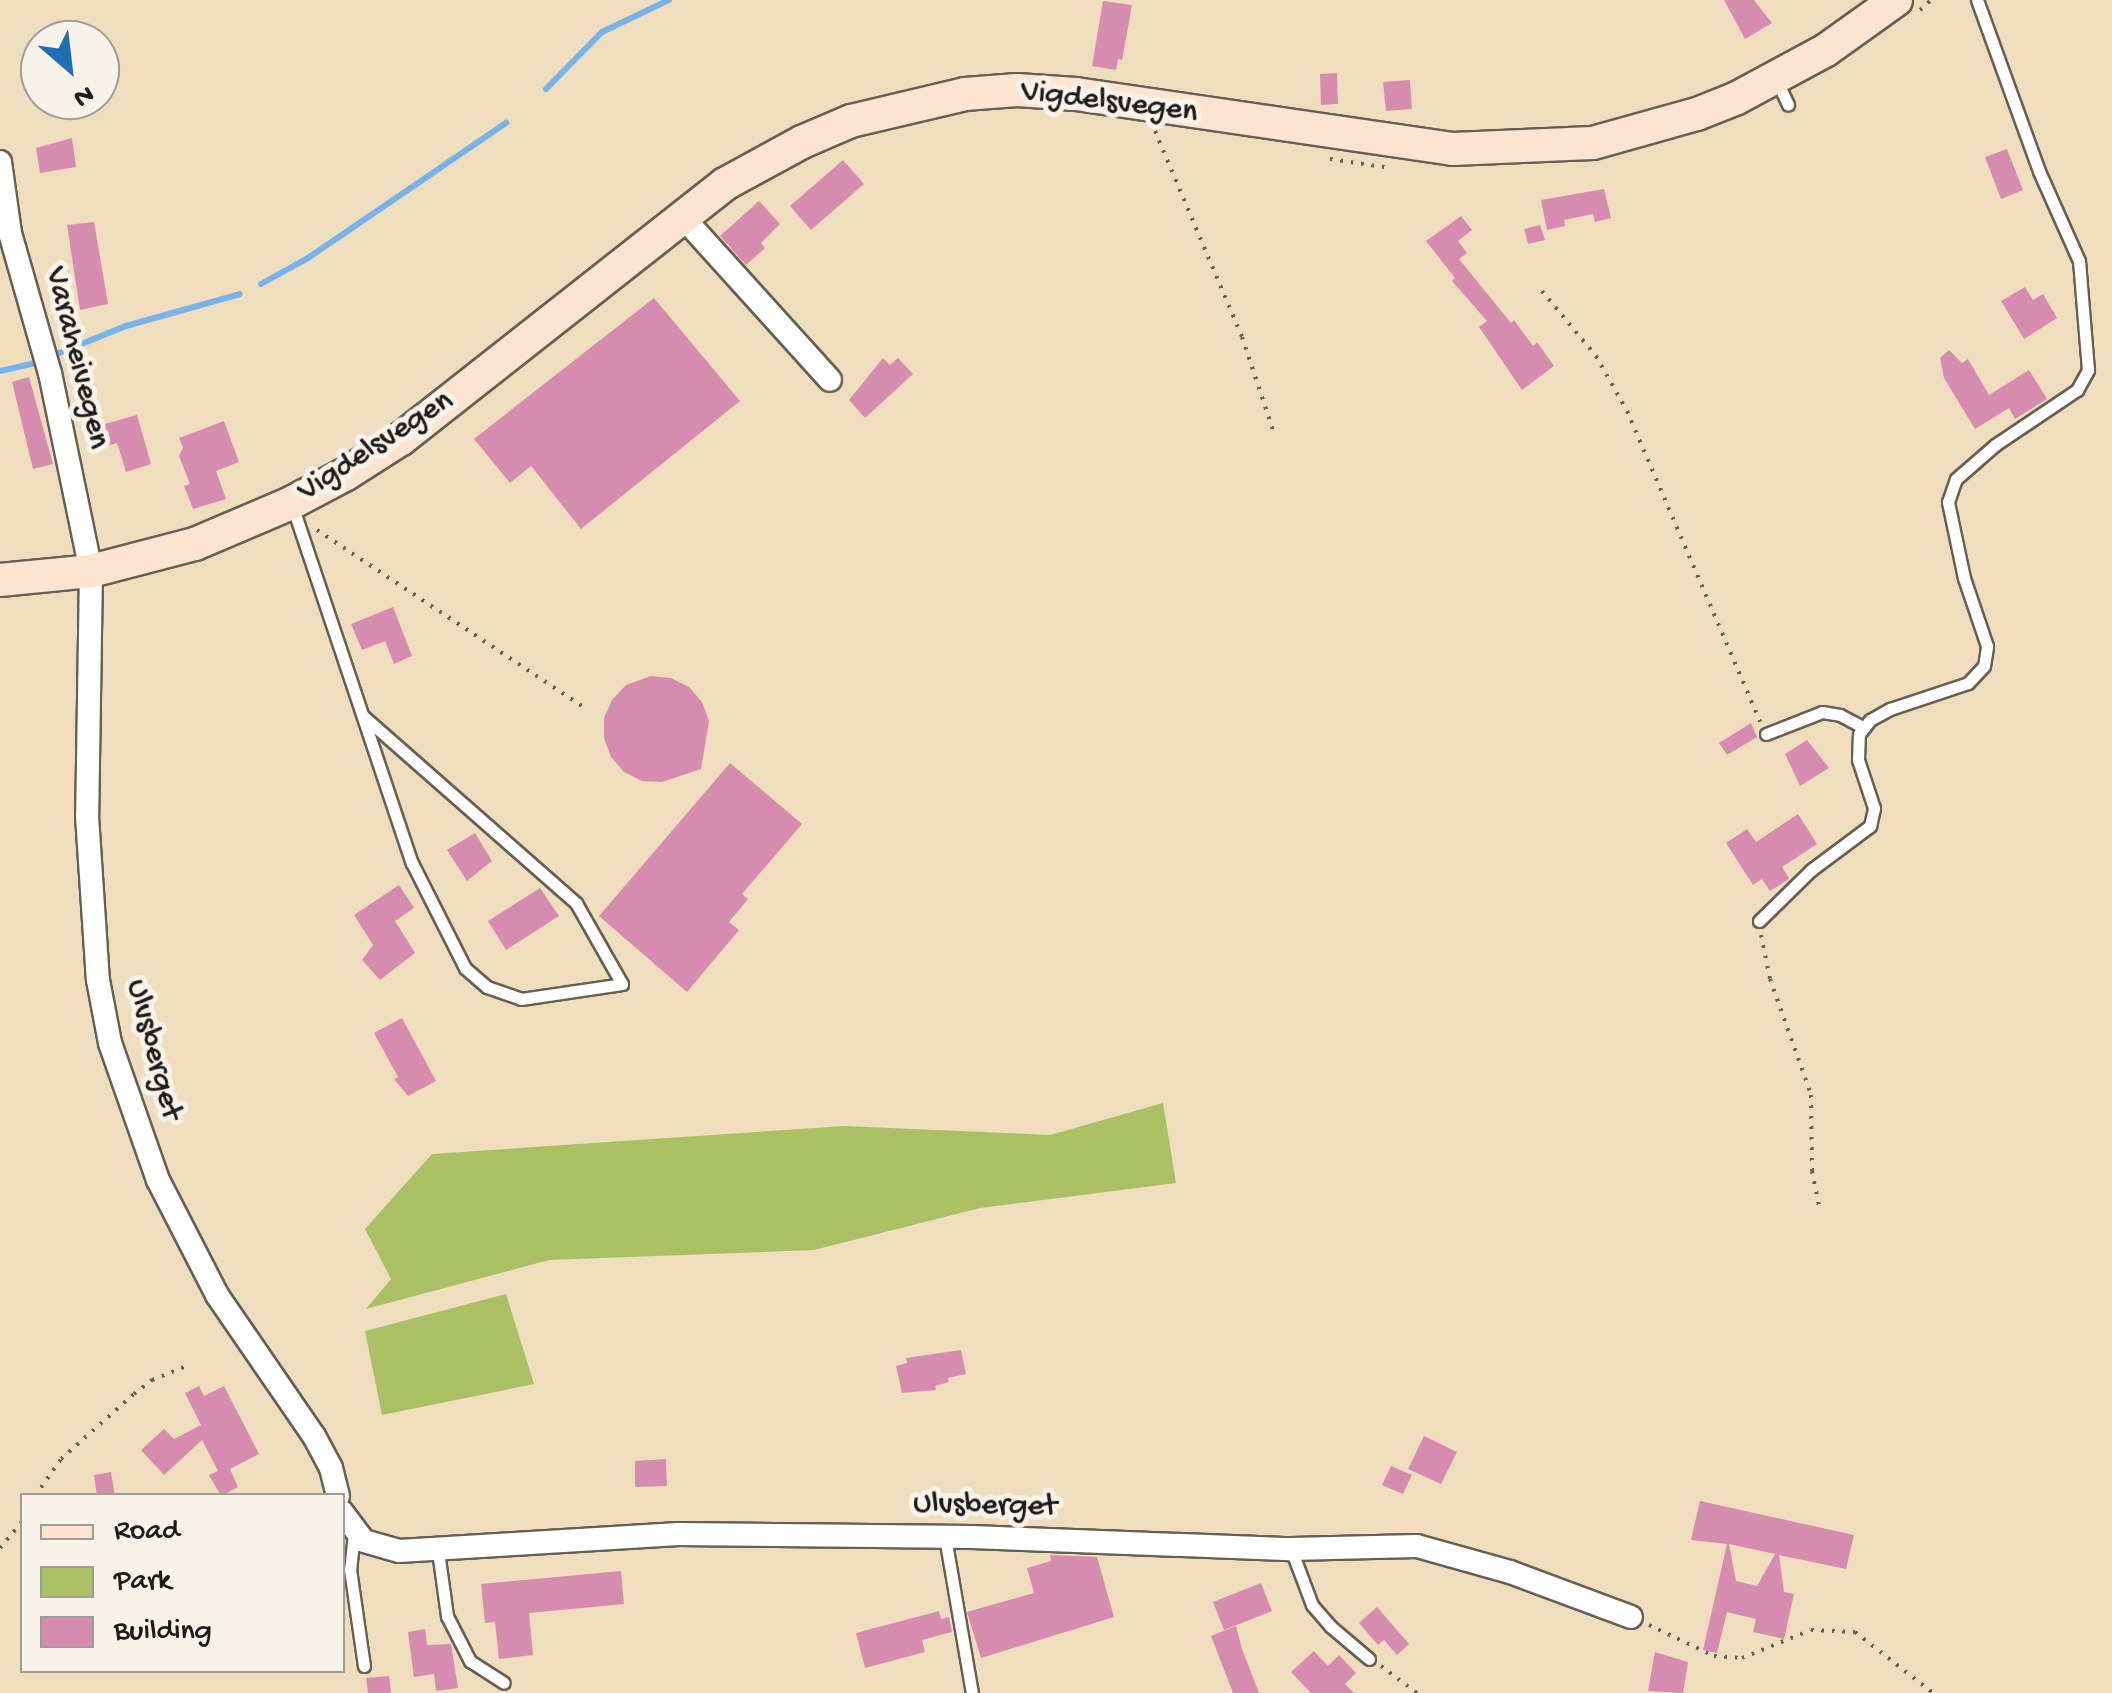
<!DOCTYPE html>
<html>
<head>
<meta charset="utf-8">
<style>
  body { margin:0 }
  #map { position:relative; width:2112px; height:1693px; overflow:hidden; background:#efdebd; font-family:"Gochi Hand",sans-serif }
  div>[style] { position:absolute }
  .green>* { inset:0; background:#abc064 }
  .stream>* { height:6px; margin:-3px; padding:0 3px; transform-origin:3px; border-radius:3px; background:#77b2e9 }
  .building>* { inset:0; background:#d68caf }
  .path>* { height:4px; margin-top:-2px; transform-origin:0; background:repeating-linear-gradient(90deg,#666054 0 2.5px,transparent 0 10.5px) }
  .roads { filter:drop-shadow(2px 0 #666054) drop-shadow(-2px 0 #666054) drop-shadow(0 2px #666054) drop-shadow(0 -2px #666054) }
  .lane>* { height:11px; margin:-5.5px; padding:0 5.5px; transform-origin:5.5px; border-radius:5.5px; background:#fff }
  .street>* { height:22px; margin:-11px; padding:0 11px; transform-origin:11px; border-radius:11px; background:#fff }
  .secondary>* { height:32px; margin:-16px; padding:0 16px; transform-origin:16px; border-radius:16px; background:#fde4d1 }
  span { translate:-50% -50%; white-space:nowrap; text-align:center; line-height:1.15; -webkit-text-stroke:10px #f7f3e8; paint-order:stroke }
  .street-label { font-size:32px; color:#1c1c1c }
  .legend { position:absolute; left:20px; top:1493px; width:325px; height:180px; box-sizing:border-box; background:#f7f3e8; border:2px solid #9f9d96; margin:0; padding:12px 18px; list-style:none; font-size:30px; color:#1c1c1c }
  .legend li { display:flex; align-items:center; gap:20px; height:50px }
  .legend b { width:50px; border:2px solid #9f9d96 }
  .north { position:absolute; left:20px; top:20px; width:100px; height:100px; box-sizing:border-box; background:#f7f3e8; border:2px solid #9f9d96; border-radius:50%; rotate:152deg; font-size:28px; font-weight:700; line-height:40px; text-align:center; color:#1c1c1c }
  .north::after { content:''; display:block; margin:auto; width:35px; height:45px; background:#1f6fb2; clip-path:polygon(50% 0,100% 100%,50% 72%,0 100%) }
</style>
</head>
<body>
<div id="map">
  <div class="green">
    <div style="clip-path:polygon(1163px 1103px,1176px 1183px,980px 1208px,814px 1250px,549px 1260px,366px 1309px,391px 1279px,365px 1229px,432px 1154px,844px 1126px,1050px 1135px)"></div>
    <div style="clip-path:polygon(506px 1294px,534px 1384px,382px 1415px,365px 1331px)"></div>
  </div>
  <div class="stream">
    <div style="left:546px;top:89px;width:80px;rotate:-45.5deg"></div>
    <div style="left:602px;top:32px;width:74px;rotate:-25.5deg"></div>
    <div style="left:261px;top:284px;width:54px;rotate:-29deg"></div>
    <div style="left:308px;top:258px;width:240px;rotate:-34.3deg"></div>
    <div style="left:52px;top:356px;width:80px;rotate:-22.1deg"></div>
    <div style="left:126px;top:326px;width:118px;rotate:-15.7deg"></div>
    <div style="left:0;top:371px;width:41px;rotate:-12.7deg"></div>
  </div>
  <div class="building">
    <div style="clip-path:polygon(1724px 0,1754px 0,1772px 23px,1745px 39px)"></div>
    <div style="clip-path:polygon(1103px 1px,1132px 5px,1122px 60px,1118px 59px,1116px 70px,1092px 66px)"></div>
    <div style="clip-path:polygon(1337px 73px,1338px 104px,1321px 105px,1320px 74px)"></div>
    <div style="clip-path:polygon(1410px 80px,1412px 109px,1386px 111px,1383px 82px)"></div>
    <div style="clip-path:polygon(72px 138px,76px 167px,40px 173px,36px 148px)"></div>
    <div style="clip-path:polygon(2007px 149px,2023px 190px,2001px 199px,1985px 157px)"></div>
    <div style="clip-path:polygon(843px 160px,864px 184px,811px 230px,790px 206px)"></div>
    <div style="clip-path:polygon(1604px 189px,1611px 218px,1595px 222px,1593px 214px,1564px 220px,1565px 226px,1547px 230px,1541px 200px)"></div>
    <div style="clip-path:polygon(759px 201px,780px 224px,761px 243px,765px 248px,746px 265px,720px 236px)"></div>
    <div style="clip-path:polygon(1461px 216px,1472px 230px,1458px 241px,1467px 253px,1459px 259px,1511px 323px,1514px 320px,1533px 346px,1537px 342px,1554px 366px,1522px 390px,1479px 327px,1487px 321px,1452px 281px,1455px 278px,1426px 241px)"></div>
    <div style="clip-path:polygon(94px 222px,108px 304px,80px 310px,67px 225px)"></div>
    <div style="clip-path:polygon(1540px 225px,1545px 240px,1528px 244px,1524px 229px)"></div>
    <div style="clip-path:polygon(2025px 287px,2033px 300px,2043px 294px,2057px 318px,2024px 339px,2001px 301px)"></div>
    <div style="clip-path:polygon(654px 298px,740px 401px,581px 529px,531px 466px,510px 483px,474px 439px)"></div>
    <div style="clip-path:polygon(1949px 350px,1962px 363px,1968px 359px,1989px 395px,2029px 370px,2047px 399px,2015px 419px,2009px 408px,1975px 429px,1944px 378px,1940px 358px)"></div>
    <div style="clip-path:polygon(883px 358px,890px 365px,898px 358px,913px 374px,865px 418px,849px 400px)"></div>
    <div style="clip-path:polygon(29px 377px,53px 464px,33px 469px,12px 382px)"></div>
    <div style="clip-path:polygon(137px 415px,151px 464px,126px 472px,117px 443px,107px 446px,101px 425px)"></div>
    <div style="clip-path:polygon(224px 421px,239px 462px,216px 471px,226px 499px,193px 509px,184px 486px,190px 484px,179px 456px,183px 448px,179px 438px)"></div>
    <div style="clip-path:polygon(393px 607px,412px 656px,394px 664px,385px 641px,362px 650px,351px 624px)"></div>
    <div style="clip-path:polygon(651px 676px,671px 678px,689px 687px,702px 702px,709px 721px,701px 769px,662px 782px,642px 781px,624px 772px,611px 757px,604px 738px,604px 718px,612px 700px,626px 685px)"></div>
    <div style="clip-path:polygon(1751px 723px,1757px 737px,1727px 755px,1719px 743px)"></div>
    <div style="clip-path:polygon(1807px 740px,1829px 768px,1800px 786px,1785px 754px)"></div>
    <div style="clip-path:polygon(730px 763px,802px 824px,742px 894px,748px 899px,729px 922px,739px 930px,687px 992px,599px 916px)"></div>
    <div style="clip-path:polygon(1798px 814px,1817px 844px,1782px 867px,1789px 878px,1786px 881px,1770px 891px,1762px 879px,1753px 885px,1726px 843px,1747px 829px,1756px 842px)"></div>
    <div style="clip-path:polygon(475px 833px,492px 861px,467px 881px,447px 850px)"></div>
    <div style="clip-path:polygon(399px 885px,414px 908px,395px 921px,415px 953px,380px 980px,362px 960px,373px 945px,354px 915px)"></div>
    <div style="clip-path:polygon(540px 888px,559px 916px,506px 950px,488px 921px)"></div>
    <div style="clip-path:polygon(402px 1018px,436px 1081px,408px 1096px,394px 1079px,398px 1077px,374px 1033px)"></div>
    <div style="clip-path:polygon(961px 1350px,966px 1374px,948px 1378px,949px 1382px,935px 1386px,936px 1390px,902px 1393px,896px 1366px,907px 1363px,906px 1358px)"></div>
    <div style="clip-path:polygon(199px 1386px,204px 1396px,224px 1386px,259px 1454px,230px 1469px,238px 1487px,221px 1496px,209px 1475px,218px 1471px,202px 1440px,164px 1475px,141px 1450px,164px 1429px,174px 1439px,201px 1425px,185px 1393px)"></div>
    <div style="clip-path:polygon(1424px 1436px,1457px 1452px,1441px 1484px,1408px 1469px)"></div>
    <div style="clip-path:polygon(666px 1459px,667px 1486px,635px 1487px,635px 1461px)"></div>
    <div style="clip-path:polygon(1391px 1466px,1412px 1475px,1403px 1494px,1382px 1485px)"></div>
    <div style="clip-path:polygon(111px 1472px,115px 1496px,97px 1496px,94px 1475px)"></div>
    <div style="clip-path:polygon(evenodd,1700px 1501px,1854px 1535px,1846px 1569px,1779px 1555px,1784px 1592px,1794px 1594px,1784px 1639px,1753px 1632px,1756px 1619px,1727px 1612px,1717px 1653px,1703px 1650px,1727px 1544px,1691px 1540px,1700px 1501px,1729px 1544px,1775px 1554px,1757px 1586px,1736px 1581px,1729px 1544px)"></div>
    <div style="clip-path:polygon(1050px 1555px,1097px 1557px,1114px 1617px,981px 1658px,967px 1612px,1034px 1593px,1027px 1568px,1051px 1561px)"></div>
    <div style="clip-path:polygon(621px 1571px,624px 1604px,529px 1613px,533px 1655px,499px 1659px,495px 1622px,485px 1623px,481px 1584px)"></div>
    <div style="clip-path:polygon(1261px 1583px,1272px 1611px,1224px 1630px,1213px 1602px)"></div>
    <div style="clip-path:polygon(1377px 1607px,1409px 1644px,1397px 1655px,1384px 1640px,1378px 1645px,1359px 1623px)"></div>
    <div style="clip-path:polygon(939px 1611px,941px 1619px,949px 1617px,952px 1632px,922px 1640px,925px 1652px,865px 1668px,856px 1633px)"></div>
    <div style="clip-path:polygon(1236px 1626px,1242px 1649px,1259px 1693px,1233px 1693px,1211px 1636px)"></div>
    <div style="clip-path:polygon(425px 1629px,427px 1645px,451px 1644px,458px 1688px,436px 1691px,434px 1674px,414px 1677px,408px 1632px)"></div>
    <div style="clip-path:polygon(1314px 1651px,1328px 1666px,1339px 1655px,1356px 1673px,1345px 1684px,1354px 1693px,1311px 1693px,1291px 1672px)"></div>
    <div style="clip-path:polygon(1655px 1652px,1688px 1662px,1683px 1693px,1648px 1691px)"></div>
    <div style="clip-path:polygon(389px 1676px,391px 1693px,368px 1693px,366px 1678px)"></div>
  </div>
  <div class="path">
    <div style="left:1920px;top:10px;width:15px;rotate:-42deg"></div>
    <div style="left:1155px;top:131px;width:224px;rotate:67.1deg"></div>
    <div style="left:1242px;top:337px;width:98px;rotate:71.6deg"></div>
    <div style="left:1330px;top:159px;width:61px;rotate:8.5deg"></div>
    <div style="left:1542px;top:291px;width:85px;rotate:50.3deg"></div>
    <div style="left:1596px;top:356px;width:63px;rotate:60.6deg"></div>
    <div style="left:1627px;top:411px;width:338px;rotate:66.8deg"></div>
    <div style="left:317px;top:530px;width:318px;rotate:33.6deg"></div>
    <div style="left:1761px;top:935px;width:45px;rotate:78.4deg"></div>
    <div style="left:1770px;top:979px;width:123px;rotate:70.5deg"></div>
    <div style="left:1811px;top:1095px;width:76px;rotate:89.2deg"></div>
    <div style="left:1812px;top:1171px;width:41px;rotate:78.7deg"></div>
    <div style="left:35px;top:1496px;width:45px;rotate:-54.9deg"></div>
    <div style="left:61px;top:1459px;width:98px;rotate:-41.7deg"></div>
    <div style="left:134px;top:1394px;width:23px;rotate:-38deg"></div>
    <div style="left:152px;top:1380px;width:35px;rotate:-22deg"></div>
    <div style="left:0;top:1548px;width:34px;rotate:-50deg"></div>
    <div style="left:1649px;top:1625px;width:72px;rotate:25.5deg"></div>
    <div style="left:1714px;top:1656px;width:28px;rotate:4deg"></div>
    <div style="left:1742px;top:1658px;width:74px;rotate:-22.1deg"></div>
    <div style="left:1811px;top:1630px;width:44px;rotate:2.6deg"></div>
    <div style="left:1855px;top:1632px;width:99px;rotate:38deg"></div>
    <div style="left:1381px;top:1666px;width:45px;rotate:36.9deg"></div>
  </div>
  <div class="roads">
    <div class="lane">
      <div style="left:1777px;top:81px;width:26px;rotate:65deg"></div>
      <div style="left:293px;top:508px;width:374px;rotate:71.5deg"></div>
      <div style="left:412px;top:863px;width:118px;rotate:63.2deg"></div>
      <div style="left:465px;top:968px;width:29px;rotate:41deg"></div>
      <div style="left:487px;top:987px;width:36px;rotate:19deg"></div>
      <div style="left:521px;top:999px;width:102px;rotate:-8.4deg"></div>
      <div style="left:622px;top:984px;width:93px;rotate:-119.6deg"></div>
      <div style="left:576px;top:903px;width:283px;rotate:-138.7deg"></div>
      <div style="left:1766px;top:734px;width:60px;rotate:-21.4deg"></div>
      <div style="left:1822px;top:712px;width:18px;rotate:9deg"></div>
      <div style="left:1840px;top:715px;width:27px;rotate:28deg"></div>
      <div style="left:1759px;top:921px;width:73px;rotate:-44.4deg"></div>
      <div style="left:1811px;top:870px;width:74px;rotate:-36.7deg"></div>
      <div style="left:1870px;top:826px;width:18px;rotate:-77deg"></div>
      <div style="left:1874px;top:808px;width:51px;rotate:-108.4deg"></div>
      <div style="left:1858px;top:760px;width:26px;rotate:-88deg"></div>
      <div style="left:1859px;top:734px;width:18px;rotate:-52deg"></div>
      <div style="left:1870px;top:720px;width:23px;rotate:-29deg"></div>
      <div style="left:1890px;top:709px;width:82px;rotate:-18.4deg"></div>
      <div style="left:1968px;top:683px;width:23px;rotate:-47deg"></div>
      <div style="left:1984px;top:666px;width:20px;rotate:-81deg"></div>
      <div style="left:1987px;top:646px;width:72px;rotate:-108.7deg"></div>
      <div style="left:1964px;top:578px;width:78px;rotate:-101.9deg"></div>
      <div style="left:1948px;top:502px;width:24px;rotate:-71deg"></div>
      <div style="left:1956px;top:479px;width:52px;rotate:-41.1deg"></div>
      <div style="left:1995px;top:445px;width:99px;rotate:-33.9deg"></div>
      <div style="left:2077px;top:390px;width:23px;rotate:-61deg"></div>
      <div style="left:2088px;top:370px;width:109px;rotate:-94.7deg"></div>
      <div style="left:2079px;top:261px;width:98px;rotate:-114deg"></div>
      <div style="left:2039px;top:171px;width:182px;rotate:-109.9deg"></div>
      <div style="left:354px;top:1533px;width:36px;rotate:96deg"></div>
      <div style="left:350px;top:1569px;width:98px;rotate:81.8deg"></div>
      <div style="left:945px;top:1537px;width:158px;rotate:80.2deg"></div>
      <div style="left:1291px;top:1549px;width:60px;rotate:69.4deg"></div>
      <div style="left:1312px;top:1605px;width:28px;rotate:49deg"></div>
      <div style="left:1330px;top:1626px;width:51px;rotate:40.2deg"></div>
      <div style="left:438px;top:1551px;width:66px;rotate:82.1deg"></div>
      <div style="left:447px;top:1616px;width:51px;rotate:62.9deg"></div>
      <div style="left:470px;top:1661px;width:40px;rotate:32.9deg"></div>
    </div>
    <div class="street">
      <div style="left:0;top:162px;width:72px;rotate:82deg"></div>
      <div style="left:10px;top:233px;width:146px;rotate:74.1deg"></div>
      <div style="left:50px;top:373px;width:202px;rotate:78.3deg"></div>
      <div style="left:91px;top:571px;width:245px;rotate:90.9deg"></div>
      <div style="left:87px;top:816px;width:164px;rotate:86.2deg"></div>
      <div style="left:98px;top:980px;width:64px;rotate:79.2deg"></div>
      <div style="left:110px;top:1043px;width:145px;rotate:70.7deg"></div>
      <div style="left:158px;top:1180px;width:129px;rotate:62.8deg"></div>
      <div style="left:217px;top:1295px;width:171px;rotate:55.5deg"></div>
      <div style="left:314px;top:1436px;width:36px;rotate:62deg"></div>
      <div style="left:331px;top:1468px;width:29px;rotate:76deg"></div>
      <div style="left:681px;top:215px;width:222px;rotate:47.9deg"></div>
      <div style="left:342px;top:1512px;width:36px;rotate:53deg"></div>
      <div style="left:364px;top:1541px;width:36px;rotate:16deg"></div>
      <div style="left:399px;top:1551px;width:280px;rotate:-3.5deg"></div>
      <div style="left:678px;top:1534px;width:294px;rotate:0.6deg"></div>
      <div style="left:972px;top:1537px;width:319px;rotate:2.2deg"></div>
      <div style="left:1291px;top:1549px;width:126px;rotate:-1.4deg"></div>
      <div style="left:1417px;top:1546px;width:97px;rotate:15.6deg"></div>
      <div style="left:1510px;top:1572px;width:129px;rotate:20.4deg"></div>
    </div>
    <div class="secondary">
      <div style="left:0;top:580px;width:91px;rotate:-5.6deg"></div>
      <div style="left:91px;top:571px;width:107px;rotate:-14.6deg"></div>
      <div style="left:195px;top:544px;width:104px;rotate:-23.1deg"></div>
      <div style="left:291px;top:503px;width:62px;rotate:-27.8deg"></div>
      <div style="left:346px;top:474px;width:65px;rotate:-32.5deg"></div>
      <div style="left:401px;top:439px;width:412px;rotate:-38.2deg"></div>
      <div style="left:725px;top:184px;width:88px;rotate:-28.6deg"></div>
      <div style="left:802px;top:142px;width:53px;rotate:-23.2deg"></div>
      <div style="left:851px;top:121px;width:117px;rotate:-13.3deg"></div>
      <div style="left:965px;top:94px;width:52px;rotate:-4.4deg"></div>
      <div style="left:1017px;top:90px;width:59px;rotate:3.9deg"></div>
      <div style="left:1076px;top:94px;width:381px;rotate:8.3deg"></div>
      <div style="left:1453px;top:149px;width:140px;rotate:-2.5deg"></div>
      <div style="left:1593px;top:143px;width:108px;rotate:-15.6deg"></div>
      <div style="left:1697px;top:114px;width:43px;rotate:-21.8deg"></div>
      <div style="left:1737px;top:98px;width:101px;rotate:-28.3deg"></div>
      <div style="left:1826px;top:50px;width:86px;rotate:-35.5deg"></div>
    </div>
  </div>
  <div class="street-label">
    <span style="left:1109px;top:103px;rotate:7deg">Vigdelsvegen</span>
    <span style="left:76px;top:358px;rotate:76deg">Varaheivegen</span>
    <span style="left:376px;top:447px;rotate:-33deg">Vigdelsvegen</span>
    <span style="left:152px;top:1050px;rotate:75deg">Ulvsberget</span>
    <span style="left:985px;top:1507px;rotate:1deg">Ulvsberget</span>
  </div>
  <ul class="legend">
  <li><b style="height:12px;background:#fde4d1"></b>Road</li>
  <li><b style="height:28px;background:#abc064"></b>Park</li>
  <li><b style="height:28px;background:#d68caf"></b>Building</li>
  </ul>
  <div class="north">N</div>
</div>
</body>
</html>
